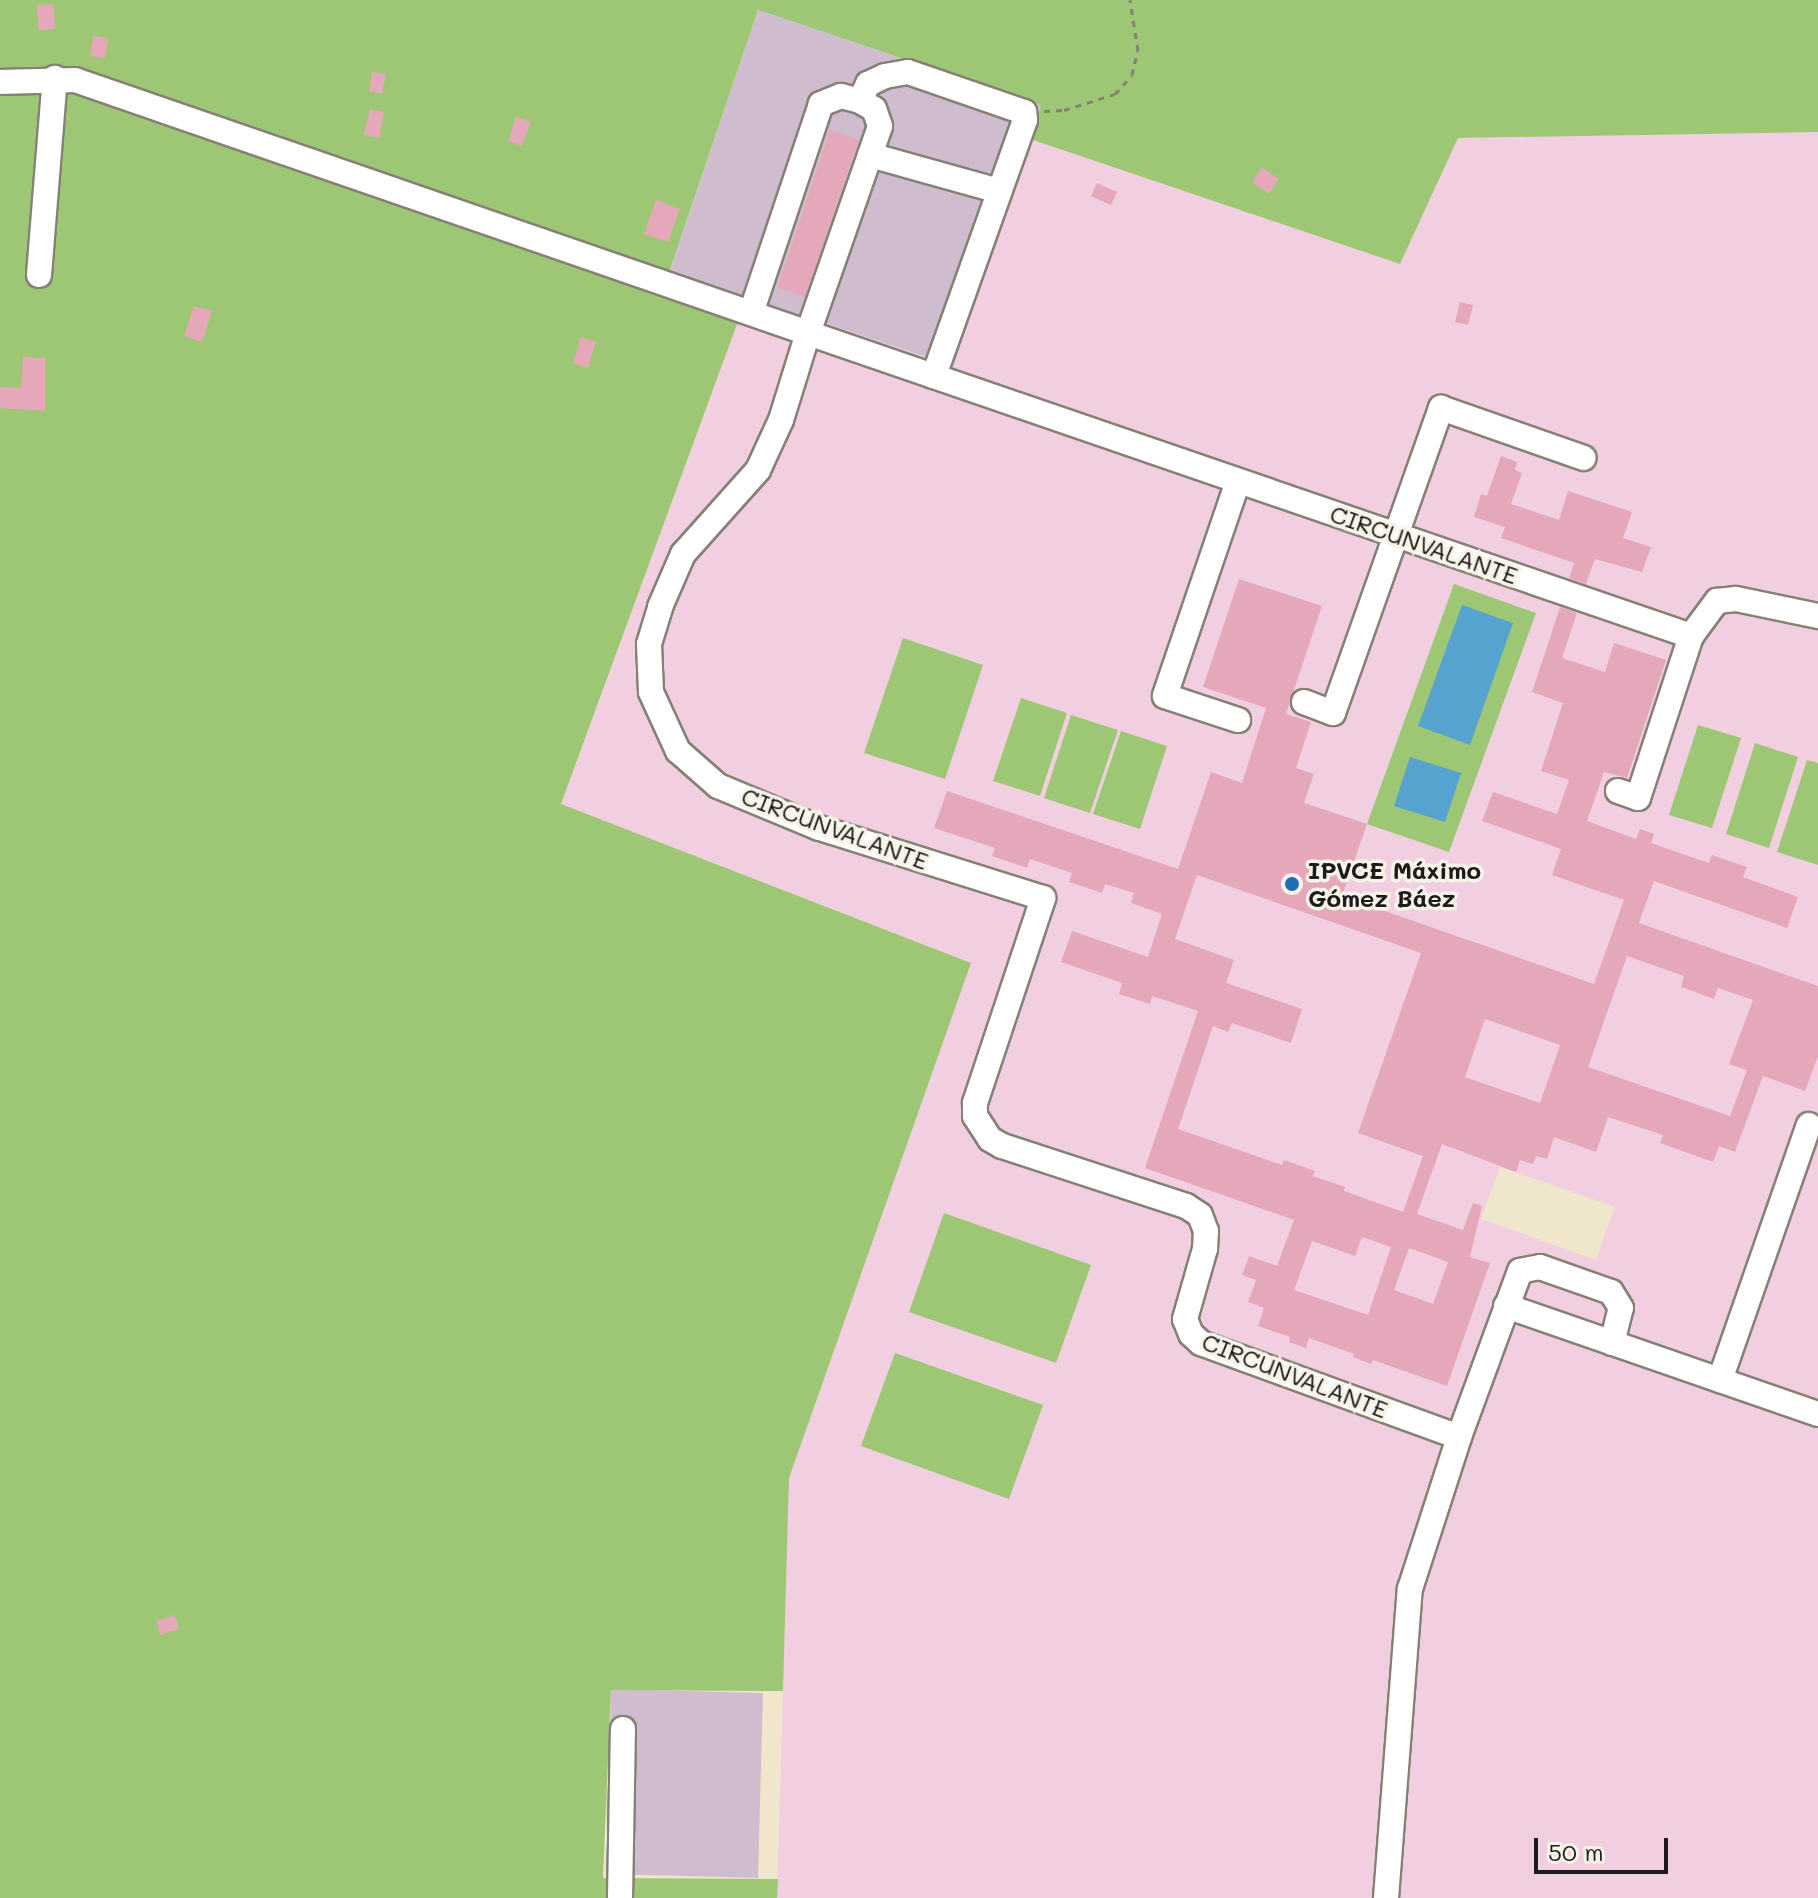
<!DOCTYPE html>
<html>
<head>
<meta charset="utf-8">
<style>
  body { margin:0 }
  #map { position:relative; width:1818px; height:1898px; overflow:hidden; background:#f0e6cb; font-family:Mali,sans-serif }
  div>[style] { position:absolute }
  .built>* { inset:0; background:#f2cfe0 }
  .industrial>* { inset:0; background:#cfbdcf }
  .green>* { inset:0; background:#9dc774 }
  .water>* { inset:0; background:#57a3d0 }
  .building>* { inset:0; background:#e4a8ba }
  .path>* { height:3px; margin-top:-1.5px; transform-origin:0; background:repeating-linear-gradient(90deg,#868174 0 6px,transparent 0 12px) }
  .roads { filter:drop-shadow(2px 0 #868174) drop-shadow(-2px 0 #868174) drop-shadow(0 2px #868174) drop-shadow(0 -2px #868174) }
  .minor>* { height:24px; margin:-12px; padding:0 12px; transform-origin:12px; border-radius:12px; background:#fff }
  .dots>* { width:22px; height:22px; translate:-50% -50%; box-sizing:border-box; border:4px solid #f7f3e8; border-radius:50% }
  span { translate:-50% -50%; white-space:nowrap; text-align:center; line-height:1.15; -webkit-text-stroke:7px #f7f3e8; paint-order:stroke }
  .street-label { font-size:24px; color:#1c1c1c }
  .poi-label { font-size:24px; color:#1c1c1c; font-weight:700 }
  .left { translate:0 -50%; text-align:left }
  .scale { position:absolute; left:1534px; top:1838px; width:134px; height:36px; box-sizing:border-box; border:4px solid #1c1c1c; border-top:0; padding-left:10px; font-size:24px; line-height:28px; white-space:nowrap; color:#1c1c1c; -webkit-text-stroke:6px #f7f3e8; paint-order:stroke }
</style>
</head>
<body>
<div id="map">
  <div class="built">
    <div style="clip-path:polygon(evenodd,1818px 132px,1818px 1898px,777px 1898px,789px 1478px,971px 963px,561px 805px,747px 297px,1033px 140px,1400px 264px,1458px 138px,1818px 132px,1500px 1167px,1615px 1207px,1596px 1260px,1481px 1219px,1500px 1167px)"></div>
  </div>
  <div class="industrial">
    <div style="clip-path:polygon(758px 10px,1042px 105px,1033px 140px,953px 366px,670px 271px)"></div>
    <div style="clip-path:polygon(611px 1689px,763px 1693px,758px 1878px,607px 1874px)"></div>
  </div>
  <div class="green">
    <div style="clip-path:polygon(0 0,1818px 0,1818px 132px,1458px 138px,1400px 264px,1033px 140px,1041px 105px,758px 10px,670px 270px,747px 297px,561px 804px,971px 963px,789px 1478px,783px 1691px,611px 1690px,603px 1878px,778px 1879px,777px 1898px,0 1898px)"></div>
    <div style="clip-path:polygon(1454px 584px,1536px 613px,1449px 852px,1367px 824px)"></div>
    <div style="clip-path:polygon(903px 638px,983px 665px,945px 779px,864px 753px)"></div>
    <div style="clip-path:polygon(1021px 698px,1067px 713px,1040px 796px,993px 781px)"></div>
    <div style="clip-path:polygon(1071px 715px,1118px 730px,1090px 813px,1044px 798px)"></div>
    <div style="clip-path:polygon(1698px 725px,1741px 738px,1712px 828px,1669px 815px)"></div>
    <div style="clip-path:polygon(1121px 731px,1167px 746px,1140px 829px,1093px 814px)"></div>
    <div style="clip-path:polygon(1755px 743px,1798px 757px,1769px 848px,1726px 834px)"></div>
    <div style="clip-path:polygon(1807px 760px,1818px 763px,1818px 865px,1777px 852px)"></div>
    <div style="clip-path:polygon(944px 1213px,1091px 1265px,1056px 1363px,909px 1312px)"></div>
    <div style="clip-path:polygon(895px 1353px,1043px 1405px,1009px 1499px,861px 1446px)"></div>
  </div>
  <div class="water">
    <div style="clip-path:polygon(1462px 605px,1513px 623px,1470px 745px,1418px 726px)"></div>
    <div style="clip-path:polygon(1410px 757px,1461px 773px,1445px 822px,1394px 806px)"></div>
  </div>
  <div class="building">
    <div style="clip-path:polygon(53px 4px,55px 29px,38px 30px,37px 5px)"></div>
    <div style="clip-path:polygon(93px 36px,108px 38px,105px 58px,90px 56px)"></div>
    <div style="clip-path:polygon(372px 72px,386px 74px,382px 94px,369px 91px)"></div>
    <div style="clip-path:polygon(370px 109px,384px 112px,379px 138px,364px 135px)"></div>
    <div style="clip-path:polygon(516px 117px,531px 122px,522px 146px,508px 141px)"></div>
    <div style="clip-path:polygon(830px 130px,859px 139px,805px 297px,777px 288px)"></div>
    <div style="clip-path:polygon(1262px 167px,1279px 179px,1269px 194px,1252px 182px)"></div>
    <div style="clip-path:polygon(1097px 183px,1117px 192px,1111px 205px,1091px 196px)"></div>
    <div style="clip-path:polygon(656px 200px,680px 209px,668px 242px,644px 234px)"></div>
    <div style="clip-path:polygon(1460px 302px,1473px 305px,1468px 325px,1455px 322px)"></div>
    <div style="clip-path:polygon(194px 306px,212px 311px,202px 342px,184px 336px)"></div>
    <div style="clip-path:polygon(581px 337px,596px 342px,588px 368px,573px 363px)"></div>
    <div style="clip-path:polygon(23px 357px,45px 358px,45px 411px,0 408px,0 387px,21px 388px)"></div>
    <div style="clip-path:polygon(1501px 456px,1517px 462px,1515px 470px,1522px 473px,1511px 504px,1559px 520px,1568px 491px,1632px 512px,1623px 538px,1651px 547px,1642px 572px,1595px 559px,1586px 584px,1569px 578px,1574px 563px,1501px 538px,1505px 527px,1474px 517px,1481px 494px,1487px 496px)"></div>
    <div style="clip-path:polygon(evenodd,1239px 579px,1322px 606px,1286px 714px,1311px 722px,1296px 768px,1314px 774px,1304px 803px,1367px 824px,1342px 896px,1594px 984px,1624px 900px,1552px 875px,1561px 849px,1482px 821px,1493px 792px,1557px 814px,1569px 780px,1541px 771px,1563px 703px,1532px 692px,1560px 607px,1577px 613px,1562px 658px,1605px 672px,1614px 643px,1666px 660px,1627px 778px,1604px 772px,1587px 821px,1636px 839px,1640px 829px,1654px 834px,1651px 843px,1709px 863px,1712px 855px,1747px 867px,1743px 877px,1798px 897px,1787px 928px,1654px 881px,1639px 923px,1818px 986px,1818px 1056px,1805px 1091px,1763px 1076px,1735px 1152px,1719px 1146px,1713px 1162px,1660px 1143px,1663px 1135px,1608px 1117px,1596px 1152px,1554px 1137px,1547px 1159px,1536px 1156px,1533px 1164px,1520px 1160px,1516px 1172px,1442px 1144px,1417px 1214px,1463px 1230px,1473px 1203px,1482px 1206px,1470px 1257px,1490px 1263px,1447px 1386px,1373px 1360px,1371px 1364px,1353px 1357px,1354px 1354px,1309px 1338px,1306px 1348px,1289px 1342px,1290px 1337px,1258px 1326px,1264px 1308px,1248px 1302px,1256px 1280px,1242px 1275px,1249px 1256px,1277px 1266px,1294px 1220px,1145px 1168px,1198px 1011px,1152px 996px,1150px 1004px,1119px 994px,1122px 983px,1061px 962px,1072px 931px,1148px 957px,1162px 914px,1131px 903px,1134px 893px,1105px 884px,1102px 893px,1069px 882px,1072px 873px,1030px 859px,1027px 868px,992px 856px,995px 848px,934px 828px,947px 791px,1178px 869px,1211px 772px,1242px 783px,1266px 708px,1203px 687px,1239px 579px,1197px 875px,1421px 953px,1358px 1133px,1423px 1156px,1403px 1212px,1344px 1191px,1345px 1187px,1313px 1176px,1315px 1171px,1284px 1160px,1282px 1165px,1178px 1129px,1213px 1026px,1228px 1032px,1232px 1023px,1291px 1043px,1302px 1009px,1226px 983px,1234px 960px,1175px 939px,1197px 875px,1239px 579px,1627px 956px,1684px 976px,1681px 987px,1714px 999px,1718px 988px,1753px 1000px,1729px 1064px,1747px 1070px,1730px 1116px,1588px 1067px,1627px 956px,1239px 579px,1485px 1019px,1560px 1045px,1540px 1103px,1465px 1077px,1485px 1019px,1239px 579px,1362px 1237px,1391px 1247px,1368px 1315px,1294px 1290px,1312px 1241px,1355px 1256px,1362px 1237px,1239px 579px,1409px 1248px,1448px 1262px,1433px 1304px,1394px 1290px,1409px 1248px)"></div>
    <div style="clip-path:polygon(175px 1615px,179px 1629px,160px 1635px,156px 1621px)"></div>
  </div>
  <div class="path">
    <div style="left:1044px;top:111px;width:20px;rotate:-3deg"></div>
    <div style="left:1064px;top:110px;width:53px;rotate:-17.4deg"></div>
    <div style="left:1115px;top:94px;width:25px;rotate:-48deg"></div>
    <div style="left:1132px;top:75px;width:26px;rotate:-77deg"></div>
    <div style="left:1138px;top:50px;width:51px;rotate:-99.1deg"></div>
  </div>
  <div class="roads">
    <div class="minor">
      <div style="left:0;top:82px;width:75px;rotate:-1.5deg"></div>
      <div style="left:75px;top:80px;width:775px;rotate:19.04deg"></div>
      <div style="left:808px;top:333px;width:219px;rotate:-70.8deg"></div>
      <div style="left:880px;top:126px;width:18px;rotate:-109deg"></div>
      <div style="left:874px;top:109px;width:16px;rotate:-150deg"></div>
      <div style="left:860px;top:101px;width:20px;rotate:-165deg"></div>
      <div style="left:841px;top:96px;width:22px;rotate:158deg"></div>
      <div style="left:821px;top:104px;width:220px;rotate:108.5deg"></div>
      <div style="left:860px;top:101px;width:19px;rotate:-65deg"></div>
      <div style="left:868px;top:84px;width:19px;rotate:-25deg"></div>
      <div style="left:885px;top:76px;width:23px;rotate:-10deg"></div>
      <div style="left:908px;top:72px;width:123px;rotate:19deg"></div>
      <div style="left:1024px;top:112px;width:8px;rotate:83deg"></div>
      <div style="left:1025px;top:120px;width:272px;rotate:109.6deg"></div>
      <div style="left:870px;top:155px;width:134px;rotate:15.6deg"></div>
      <div style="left:39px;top:275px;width:198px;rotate:-85.4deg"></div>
      <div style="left:1238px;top:481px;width:227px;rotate:108.8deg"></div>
      <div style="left:1165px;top:696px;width:77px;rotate:18.2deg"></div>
      <div style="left:1304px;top:702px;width:31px;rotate:21deg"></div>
      <div style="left:1333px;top:713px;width:324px;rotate:-70.5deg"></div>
      <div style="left:1441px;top:408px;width:151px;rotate:19.3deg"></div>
      <div style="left:1618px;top:791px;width:21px;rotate:19deg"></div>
      <div style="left:1638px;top:798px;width:170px;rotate:-71.9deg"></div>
      <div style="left:1506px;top:1306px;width:330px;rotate:19.1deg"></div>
      <div style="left:1612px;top:1343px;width:36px;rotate:-76deg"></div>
      <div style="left:1621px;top:1308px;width:19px;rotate:-122deg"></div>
      <div style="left:1611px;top:1292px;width:75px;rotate:-160.6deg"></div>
      <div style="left:1540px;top:1267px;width:20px;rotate:169deg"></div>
      <div style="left:1520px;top:1271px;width:177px;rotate:110.2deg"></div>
      <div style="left:1459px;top:1437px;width:275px;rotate:-160deg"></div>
      <div style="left:1201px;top:1343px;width:13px;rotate:-138deg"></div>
      <div style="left:1191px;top:1334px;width:16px;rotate:-112deg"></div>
      <div style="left:1185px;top:1319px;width:73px;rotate:-74.1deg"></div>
      <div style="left:1205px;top:1249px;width:18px;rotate:-87deg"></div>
      <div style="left:1206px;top:1231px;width:17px;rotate:-111deg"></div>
      <div style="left:1200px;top:1215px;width:17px;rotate:-147deg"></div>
      <div style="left:1186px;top:1206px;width:194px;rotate:-161.9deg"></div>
      <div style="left:1002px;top:1146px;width:14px;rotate:-150deg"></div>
      <div style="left:990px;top:1139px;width:27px;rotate:-123deg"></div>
      <div style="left:975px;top:1116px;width:13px;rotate:-90deg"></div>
      <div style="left:975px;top:1103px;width:216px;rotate:-71.6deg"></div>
      <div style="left:1043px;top:898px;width:235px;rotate:-162.6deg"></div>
      <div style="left:819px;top:828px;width:109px;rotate:-157.4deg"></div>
      <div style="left:718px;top:786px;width:53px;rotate:-138.8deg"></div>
      <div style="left:678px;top:751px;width:65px;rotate:-114.6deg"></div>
      <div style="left:651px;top:692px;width:48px;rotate:-92.4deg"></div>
      <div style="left:649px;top:644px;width:39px;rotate:-73deg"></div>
      <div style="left:660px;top:607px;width:58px;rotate:-66.5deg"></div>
      <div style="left:683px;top:554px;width:113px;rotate:-48.2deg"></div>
      <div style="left:758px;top:470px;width:55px;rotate:-65.3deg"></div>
      <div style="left:781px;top:420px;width:91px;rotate:-72.8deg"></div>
      <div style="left:808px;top:333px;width:934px;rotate:18.94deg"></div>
      <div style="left:1691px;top:636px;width:44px;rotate:-53.4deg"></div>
      <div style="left:1717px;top:601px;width:19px;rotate:-6deg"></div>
      <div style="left:1736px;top:599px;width:84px;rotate:11.7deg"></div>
      <div style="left:1720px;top:1380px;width:270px;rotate:-70.8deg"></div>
      <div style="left:620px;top:1898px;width:169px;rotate:-89deg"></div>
      <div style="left:1386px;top:1898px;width:310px;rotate:-85.6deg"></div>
      <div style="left:1410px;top:1589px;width:160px;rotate:-72.1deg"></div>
    </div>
  </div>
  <div class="dots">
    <div style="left:1292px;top:884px;background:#1f6fb2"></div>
  </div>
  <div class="street-label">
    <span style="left:1424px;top:544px;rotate:19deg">CIRCUNVALANTE</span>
    <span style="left:835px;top:828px;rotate:20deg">CIRCUNVALANTE</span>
    <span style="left:1295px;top:1375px;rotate:21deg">CIRCUNVALANTE</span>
  </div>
  <div class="poi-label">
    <span class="left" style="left:1308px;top:884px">IPVCE Máximo<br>Gómez Báez</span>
  </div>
  <div class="scale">50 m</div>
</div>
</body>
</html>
